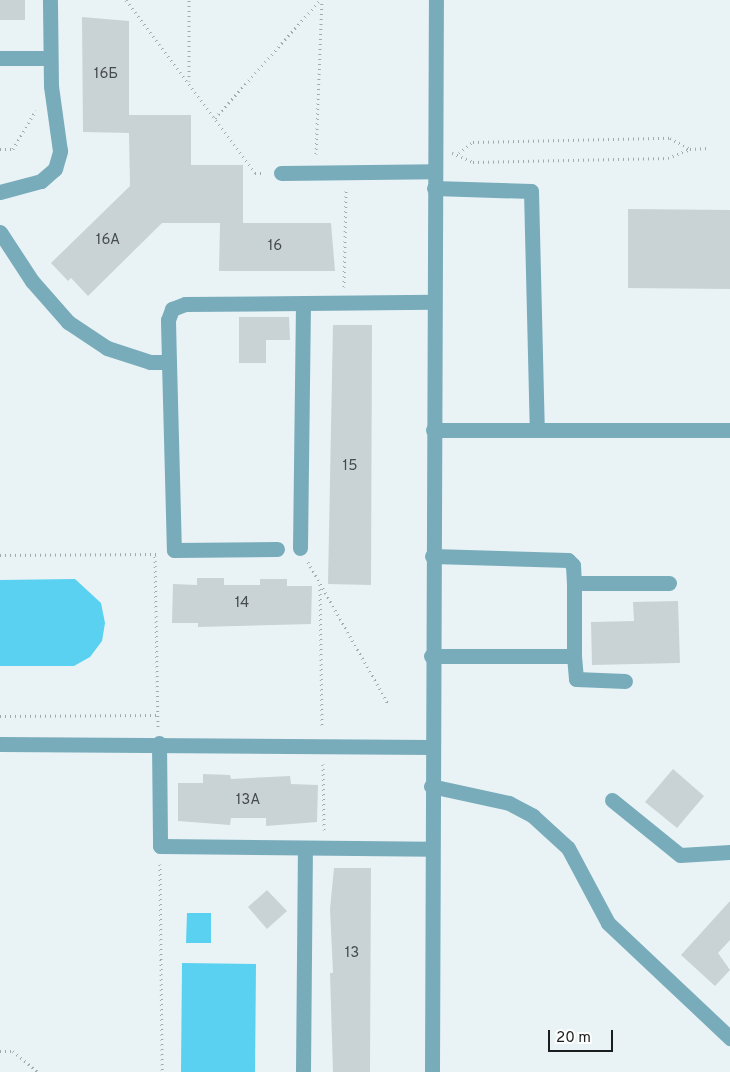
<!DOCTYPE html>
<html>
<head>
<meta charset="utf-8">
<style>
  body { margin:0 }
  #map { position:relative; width:730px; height:1072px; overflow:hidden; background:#e9f3f6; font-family:Overpass,sans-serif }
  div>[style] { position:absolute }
  .green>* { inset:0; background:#5ad1f0 }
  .building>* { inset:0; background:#c9d3d6 }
  .path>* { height:3px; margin-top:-1.5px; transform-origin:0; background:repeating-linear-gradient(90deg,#a2a9ac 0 1px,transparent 0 5px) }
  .minor>* { height:15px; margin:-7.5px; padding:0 7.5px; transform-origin:7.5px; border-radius:7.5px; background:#79acbb }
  span { translate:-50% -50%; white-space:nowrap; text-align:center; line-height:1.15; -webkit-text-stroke:5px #fefefe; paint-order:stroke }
  .number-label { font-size:15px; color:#464b4d }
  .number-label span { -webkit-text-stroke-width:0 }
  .scale { position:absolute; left:548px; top:1030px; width:65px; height:22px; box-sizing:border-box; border:2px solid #1b1e1f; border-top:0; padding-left:6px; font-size:15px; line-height:18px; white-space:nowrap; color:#1b1e1f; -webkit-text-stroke:4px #fefefe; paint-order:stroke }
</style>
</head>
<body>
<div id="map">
  <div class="green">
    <div style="clip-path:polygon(75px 579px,101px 603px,105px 623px,102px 641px,90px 657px,74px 666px,0 666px,0 580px)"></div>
    <div style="clip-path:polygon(187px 913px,211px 913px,211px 943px,186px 943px)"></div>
    <div style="clip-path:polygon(182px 963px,256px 964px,255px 1072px,181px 1072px)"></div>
  </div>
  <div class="building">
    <div style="clip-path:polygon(0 0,25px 0,25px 20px,0 20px)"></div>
    <div style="clip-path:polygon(82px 17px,129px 21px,129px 115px,191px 115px,191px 165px,243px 165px,243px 223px,331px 223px,335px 271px,219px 271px,220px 223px,162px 223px,88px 296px,71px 278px,68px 281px,51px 263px,130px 186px,129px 133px,83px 132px)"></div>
    <div style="clip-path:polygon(628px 209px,730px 210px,730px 289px,628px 288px)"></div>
    <div style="clip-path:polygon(239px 317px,289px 317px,290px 340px,266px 340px,266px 363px,239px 363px)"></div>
    <div style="clip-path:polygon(333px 325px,372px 325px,371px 585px,328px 584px)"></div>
    <div style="clip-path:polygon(197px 578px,224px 578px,224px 585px,260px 585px,260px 579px,287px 579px,287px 586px,312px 586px,311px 624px,198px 627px,198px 623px,172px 623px,173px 584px,197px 585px)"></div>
    <div style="clip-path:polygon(678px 601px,680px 663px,592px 665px,591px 622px,634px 621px,633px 602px)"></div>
    <div style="clip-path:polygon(673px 769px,704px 796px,677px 828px,645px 802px)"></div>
    <div style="clip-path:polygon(203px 774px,230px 775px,231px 779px,290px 776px,291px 784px,318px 785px,317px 822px,266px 826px,266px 818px,231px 818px,230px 825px,178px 821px,178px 783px,203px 783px)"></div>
    <div style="clip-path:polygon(334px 868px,371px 868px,370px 1072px,333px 1072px,330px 973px,333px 973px,330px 909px)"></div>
    <div style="clip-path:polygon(267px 890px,287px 911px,267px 929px,248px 907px)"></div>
    <div style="clip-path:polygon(730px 901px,730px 940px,718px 953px,730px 970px,715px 986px,681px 955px)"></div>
  </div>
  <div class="path">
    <div style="left:126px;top:0;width:216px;rotate:53.3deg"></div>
    <div style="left:255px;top:173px;width:10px"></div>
    <div style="left:189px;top:81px;width:81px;rotate:-90deg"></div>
    <div style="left:215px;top:118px;width:158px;rotate:-48.3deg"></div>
    <div style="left:0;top:149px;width:13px"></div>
    <div style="left:13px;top:149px;width:45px;rotate:-59.5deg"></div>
    <div style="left:452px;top:153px;width:23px;rotate:23deg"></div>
    <div style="left:473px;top:162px;width:195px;rotate:-1.2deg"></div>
    <div style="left:668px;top:158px;width:24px;rotate:-22deg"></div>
    <div style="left:690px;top:149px;width:19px;rotate:-3deg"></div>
    <div style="left:459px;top:153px;width:18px;rotate:-38deg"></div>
    <div style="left:473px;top:142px;width:197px;rotate:-1.2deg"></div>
    <div style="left:670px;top:138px;width:23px;rotate:29deg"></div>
    <div style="left:316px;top:154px;width:154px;rotate:-87.8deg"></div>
    <div style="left:344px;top:287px;width:97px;rotate:-88.8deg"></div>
    <div style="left:0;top:555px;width:157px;rotate:-0.4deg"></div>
    <div style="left:155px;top:556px;width:171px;rotate:89deg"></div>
    <div style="left:308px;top:562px;width:164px;rotate:60.5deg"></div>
    <div style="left:320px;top:584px;width:144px;rotate:89.2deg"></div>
    <div style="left:0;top:716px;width:158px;rotate:-0.4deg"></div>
    <div style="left:323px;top:764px;width:66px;rotate:89.1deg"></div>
    <div style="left:160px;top:864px;width:208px;rotate:89.4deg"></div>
    <div style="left:0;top:1051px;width:13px"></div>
    <div style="left:13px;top:1051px;width:33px;rotate:40deg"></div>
  </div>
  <div class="minor">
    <div style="left:0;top:58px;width:50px"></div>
    <div style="left:281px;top:173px;width:153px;rotate:-0.7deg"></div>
    <div style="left:434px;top:188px;width:97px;rotate:1.8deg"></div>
    <div style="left:531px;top:191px;width:238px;rotate:88.6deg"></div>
    <div style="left:0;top:192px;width:42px;rotate:-15deg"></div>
    <div style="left:41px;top:181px;width:18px;rotate:-41deg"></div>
    <div style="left:55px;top:169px;width:19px;rotate:-74deg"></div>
    <div style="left:60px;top:151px;width:66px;rotate:-97.9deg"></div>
    <div style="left:51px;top:86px;width:86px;rotate:-90.7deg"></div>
    <div style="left:0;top:232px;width:59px;rotate:56.9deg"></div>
    <div style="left:32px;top:281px;width:55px;rotate:48.7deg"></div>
    <div style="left:68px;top:322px;width:47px;rotate:33.7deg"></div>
    <div style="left:107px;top:348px;width:45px;rotate:18deg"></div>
    <div style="left:150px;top:362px;width:19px"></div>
    <div style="left:169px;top:362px;width:42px;rotate:-91.4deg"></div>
    <div style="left:168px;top:320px;width:12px;rotate:-70deg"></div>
    <div style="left:172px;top:309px;width:14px;rotate:-21deg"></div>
    <div style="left:185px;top:304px;width:248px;rotate:-0.5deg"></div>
    <div style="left:169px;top:362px;width:188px;rotate:88.5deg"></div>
    <div style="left:174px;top:550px;width:103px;rotate:-0.6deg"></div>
    <div style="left:433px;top:430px;width:297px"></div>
    <div style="left:300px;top:548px;width:245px;rotate:-89.3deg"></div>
    <div style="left:432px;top:556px;width:136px;rotate:1.7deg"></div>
    <div style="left:568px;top:560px;width:7px;rotate:45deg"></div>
    <div style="left:573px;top:565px;width:18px;rotate:87deg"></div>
    <div style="left:431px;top:656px;width:143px"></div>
    <div style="left:574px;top:656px;width:73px;rotate:-90deg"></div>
    <div style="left:574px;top:583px;width:95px"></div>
    <div style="left:574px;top:656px;width:23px;rotate:85deg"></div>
    <div style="left:576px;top:679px;width:49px;rotate:2.3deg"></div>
    <div style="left:159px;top:743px;width:103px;rotate:89.4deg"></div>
    <div style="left:160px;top:846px;width:271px;rotate:0.6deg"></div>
    <div style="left:0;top:744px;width:431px;rotate:0.4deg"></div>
    <div style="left:431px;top:786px;width:80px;rotate:12.3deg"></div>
    <div style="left:509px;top:803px;width:27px;rotate:28deg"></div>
    <div style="left:533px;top:816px;width:47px;rotate:42.4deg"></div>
    <div style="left:568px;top:848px;width:85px;rotate:61.9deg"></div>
    <div style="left:608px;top:923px;width:168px;rotate:43.3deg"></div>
    <div style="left:612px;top:800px;width:87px;rotate:39deg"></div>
    <div style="left:680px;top:855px;width:50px;rotate:-3.4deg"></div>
    <div style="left:303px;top:1072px;width:224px;rotate:-89.5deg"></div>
    <div style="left:432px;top:1072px;width:1072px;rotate:-89.79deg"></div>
  </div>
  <div class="number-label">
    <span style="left:106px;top:75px">16Б</span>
    <span style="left:108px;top:241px">16А</span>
    <span style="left:275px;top:247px">16</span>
    <span style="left:350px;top:467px">15</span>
    <span style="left:242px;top:604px">14</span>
    <span style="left:248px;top:801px">13А</span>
    <span style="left:352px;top:954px">13</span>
  </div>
  <div class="scale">20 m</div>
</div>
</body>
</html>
